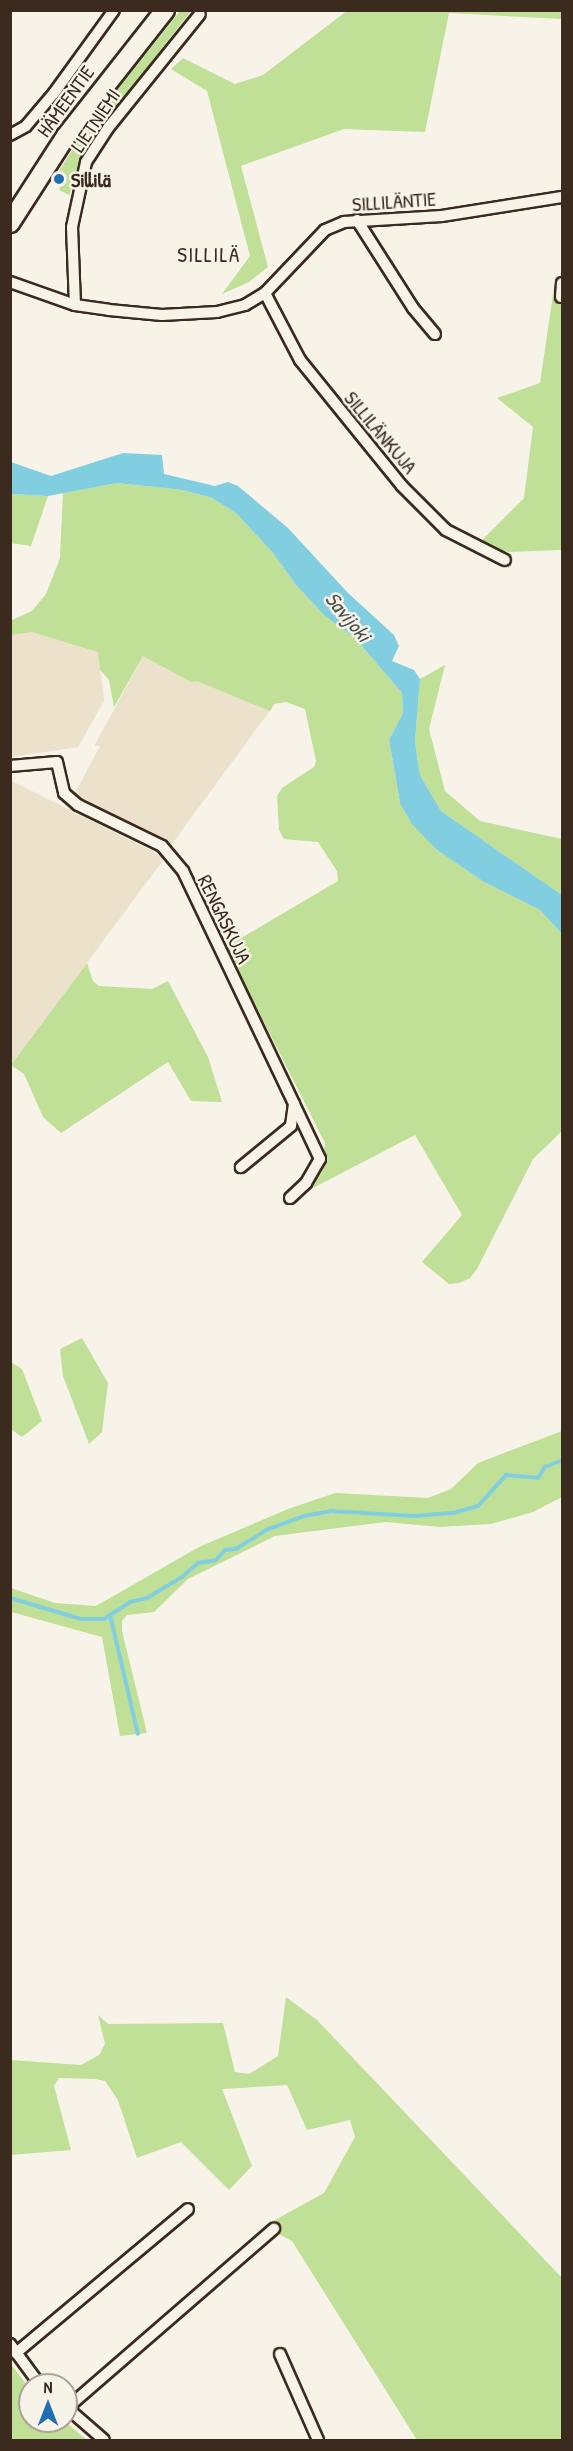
<!DOCTYPE html>
<html>
<head>
<meta charset="utf-8">
<style>
  body { margin:0 }
  #map { position:relative; width:573px; height:2451px; overflow:hidden; background:#f7f3e8; font-family:"Patrick Hand",sans-serif }
  div>[style] { position:absolute }
  .built>* { inset:0; background:#ece2cc }
  .green>* { inset:0; background:#c0df97 }
  .water>* { inset:0; background:#82cee1 }
  .stream>* { height:4px; margin:-2px; padding:0 2px; transform-origin:2px; border-radius:2px; background:#82cee1 }
  .roads { filter:drop-shadow(2px 0 #3b2a1e) drop-shadow(-2px 0 #3b2a1e) drop-shadow(0 2px #3b2a1e) drop-shadow(0 -2px #3b2a1e) }
  .minor>* { height:10px; margin:-5px; padding:0 5px; transform-origin:5px; border-radius:5px; background:#f7f3e8 }
  .trunk>* { height:18px; margin:-9px; padding:0 9px; transform-origin:9px; border-radius:9px; background:#f7f3e8 }
  .dots>* { width:16px; height:16px; translate:-50% -50%; box-sizing:border-box; border:3px solid #f7f3e8; border-radius:50% }
  span { translate:-50% -50%; white-space:nowrap; text-align:center; line-height:1.15; -webkit-text-stroke:5px #f7f3e8; paint-order:stroke }
  .street-label { font-size:20px; color:#3b2a1e }
  .poi-label { font-size:20px; color:#3b2a1e; font-weight:700 }
  .left { translate:0 -50%; text-align:left }
  .neighbourhood-label { font-size:21px; color:#3b2a1e; letter-spacing:1.5px }
  .water-label { font-size:21px; color:#4d534f; font-style:italic }
  .frame { position:absolute; inset:0; border:12px solid #3b2a1e; pointer-events:none }
  .north { position:absolute; left:18px; top:2373px; width:60px; height:60px; box-sizing:border-box; background:#f7f3e8; border:2px solid #aca397; border-radius:50%; rotate:0deg; font-size:16px; font-weight:700; line-height:24px; text-align:center; color:#3b2a1e }
  .north::after { content:''; display:block; margin:auto; width:21px; height:27px; background:#1f6fb2; clip-path:polygon(50% 0,100% 100%,50% 72%,0 100%) }
</style>
</head>
<body>
<div id="map">
  <div class="built">
    <div style="clip-path:polygon(88px 569px,104px 701px,78px 747px,11px 757px,10px 622px,31px 616px)"></div>
    <div style="clip-path:polygon(159px 627px,282px 694px,169px 848px,73px 797px,100px 746px,94px 746px)"></div>
    <div style="clip-path:polygon(10px 780px,162px 856px,161px 863px,11px 1065px)"></div>
  </div>
  <div class="green">
    <div style="clip-path:polygon(348px 10px,562px 10px,562px 19px,449px 13px,425px 132px,344px 129px,241px 166px,268px 267px,249px 282px,222px 294px,250px 256px,207px 91px,171px 69px,183px 58px,235px 84px,263px 75px)"></div>
    <div style="clip-path:polygon(180px 11px,191px 11px,90px 141px,69px 195px,59px 190px,63px 177px,59px 171px,81px 136px)"></div>
    <div style="clip-path:polygon(554px 288px,562px 290px,562px 550px,508px 552px,477px 545px,524px 498px,533px 427px,497px 398px,540px 383px)"></div>
    <div style="clip-path:polygon(117px 483px,183px 490px,212px 498px,236px 513px,274px 554px,295px 584px,324px 615px,355px 638px,402px 693px,403px 713px,389px 740px,400px 803px,437px 850px,484px 882px,540px 910px,562px 934px,562px 1131px,533px 1159px,477px 1269px,470px 1278px,459px 1283px,449px 1284px,422px 1262px,462px 1215px,415px 1135px,311px 1189px,322px 1172px,325px 1143px,226px 947px,338px 881px,337px 871px,318px 842px,284px 839px,279px 830px,277px 796px,282px 788px,314px 767px,316px 761px,305px 709px,286px 702px,274px 704px,270px 711px,197px 681px,191px 682px,143px 656px,114px 707px,109px 680px,100px 670px,98px 652px,32px 632px,11px 635px,10px 621px,32px 611px,46px 594px,60px 558px,63px 493px)"></div>
    <div style="clip-path:polygon(11px 494px,48px 496px,31px 546px,11px 543px)"></div>
    <div style="clip-path:polygon(445px 665px,429px 729px,445px 791px,480px 821px,562px 839px,562px 895px,441px 811px,420px 775px,415px 742px,420px 679px)"></div>
    <div style="clip-path:polygon(87px 963px,93px 981px,99px 986px,152px 989px,168px 981px,208px 1057px,222px 1102px,191px 1101px,168px 1062px,61px 1133px,43px 1117px,24px 1074px,11px 1065px)"></div>
    <div style="clip-path:polygon(82px 1338px,108px 1383px,102px 1432px,89px 1444px,63px 1376px,60px 1349px)"></div>
    <div style="clip-path:polygon(11px 1362px,22px 1369px,42px 1421px,22px 1437px,11px 1429px)"></div>
    <div style="clip-path:polygon(562px 1431px,562px 1497px,533px 1512px,491px 1524px,440px 1527px,385px 1522px,275px 1536px,188px 1579px,154px 1612px,127px 1615px,122px 1621px,122px 1631px,147px 1733px,120px 1736px,102px 1637px,11px 1612px,11px 1588px,55px 1603px,96px 1606px,199px 1547px,288px 1509px,335px 1493px,428px 1498px,451px 1489px,478px 1463px)"></div>
    <div style="clip-path:polygon(286px 1997px,317px 2020px,562px 2278px,562px 2440px,417px 2440px,292px 2241px,264px 2226px,324px 2193px,355px 2137px,350px 2120px,307px 2130px,287px 2085px,222px 2089px,252px 2166px,229px 2190px,181px 2142px,137px 2158px,118px 2100px,105px 2081px,96px 2079px,59px 2078px,54px 2086px,71px 2150px,11px 2155px,11px 2060px,81px 2065px,99px 2055px,105px 2044px,98px 2015px,108px 2024px,223px 2023px,235px 2072px,249px 2074px,278px 2056px)"></div>
    <div style="clip-path:polygon(10px 2363px,30px 2389px,30px 2421px,64px 2421px,87px 2440px,11px 2440px)"></div>
  </div>
  <div class="water">
    <div style="clip-path:polygon(123px 453px,162px 455px,164px 474px,215px 486px,228px 482px,238px 486px,288px 528px,348px 593px,394px 635px,399px 646px,392px 661px,414px 670px,420px 679px,415px 742px,420px 775px,441px 811px,562px 895px,562px 934px,540px 910px,484px 882px,437px 850px,412px 824px,400px 803px,389px 740px,403px 713px,402px 693px,355px 638px,324px 615px,295px 584px,274px 554px,236px 513px,212px 498px,183px 490px,117px 483px,48px 496px,11px 494px,11px 462px,51px 476px)"></div>
  </div>
  <div class="stream">
    <div style="left:10px;top:1598px;width:74px;rotate:16.5deg"></div>
    <div style="left:81px;top:1619px;width:23px"></div>
    <div style="left:104px;top:1619px;width:31px;rotate:-33deg"></div>
    <div style="left:130px;top:1602px;width:17px;rotate:-13deg"></div>
    <div style="left:147px;top:1598px;width:41px;rotate:-31deg"></div>
    <div style="left:182px;top:1577px;width:21px;rotate:-41deg"></div>
    <div style="left:198px;top:1563px;width:18px;rotate:-9deg"></div>
    <div style="left:216px;top:1560px;width:13px;rotate:-48deg"></div>
    <div style="left:225px;top:1550px;width:11px;rotate:-5deg"></div>
    <div style="left:236px;top:1549px;width:36px;rotate:-32deg"></div>
    <div style="left:266px;top:1530px;width:40px;rotate:-20.2deg"></div>
    <div style="left:304px;top:1516px;width:27px;rotate:-10deg"></div>
    <div style="left:331px;top:1511px;width:84px;rotate:3.4deg"></div>
    <div style="left:415px;top:1516px;width:38px;rotate:-5deg"></div>
    <div style="left:453px;top:1513px;width:26px;rotate:-16deg"></div>
    <div style="left:478px;top:1506px;width:42px;rotate:-47.9deg"></div>
    <div style="left:506px;top:1475px;width:32px;rotate:5deg"></div>
    <div style="left:538px;top:1478px;width:13px;rotate:-58deg"></div>
    <div style="left:545px;top:1467px;width:18px;rotate:-22deg"></div>
    <div style="left:110px;top:1615px;width:122px;rotate:76.8deg"></div>
  </div>
  <div class="roads">
    <div class="minor">
      <div style="left:10px;top:135px;width:18px;rotate:-29deg"></div>
      <div style="left:26px;top:126px;width:43px;rotate:-49.7deg"></div>
      <div style="left:54px;top:93px;width:102px;rotate:-54.1deg"></div>
      <div style="left:357px;top:220px;width:104px;rotate:57.5deg"></div>
      <div style="left:413px;top:308px;width:34px;rotate:50deg"></div>
      <div style="left:10px;top:282px;width:69px;rotate:19.5deg"></div>
      <div style="left:75px;top:305px;width:34px;rotate:8deg"></div>
      <div style="left:109px;top:310px;width:53px;rotate:5.4deg"></div>
      <div style="left:162px;top:315px;width:55px;rotate:-3.1deg"></div>
      <div style="left:217px;top:312px;width:29px;rotate:-14deg"></div>
      <div style="left:245px;top:305px;width:23px;rotate:-31deg"></div>
      <div style="left:265px;top:293px;width:87px;rotate:-46.4deg"></div>
      <div style="left:325px;top:230px;width:21px;rotate:-23deg"></div>
      <div style="left:344px;top:222px;width:98px;rotate:-3.5deg"></div>
      <div style="left:442px;top:216px;width:121px;rotate:-9deg"></div>
      <div style="left:265px;top:293px;width:76px;rotate:62.4deg"></div>
      <div style="left:300px;top:360px;width:162px;rotate:51deg"></div>
      <div style="left:402px;top:486px;width:62px;rotate:45deg"></div>
      <div style="left:446px;top:530px;width:66px;rotate:27deg"></div>
      <div style="left:561px;top:297px;width:14px;rotate:-86deg"></div>
      <div style="left:75px;top:305px;width:78px;rotate:-92.2deg"></div>
      <div style="left:72px;top:227px;width:66px;rotate:-77.8deg"></div>
      <div style="left:86px;top:162px;width:40px;rotate:-57.1deg"></div>
      <div style="left:108px;top:128px;width:146px;rotate:-51.1deg"></div>
      <div style="left:10px;top:766px;width:47px;rotate:-4.9deg"></div>
      <div style="left:57px;top:762px;width:32px;rotate:77deg"></div>
      <div style="left:64px;top:793px;width:18px;rotate:41deg"></div>
      <div style="left:78px;top:805px;width:93px;rotate:26deg"></div>
      <div style="left:162px;top:846px;width:33px;rotate:50deg"></div>
      <div style="left:183px;top:871px;width:258px;rotate:64.5deg"></div>
      <div style="left:294px;top:1104px;width:22px;rotate:98deg"></div>
      <div style="left:291px;top:1126px;width:65px;rotate:140.6deg"></div>
      <div style="left:290px;top:1198px;width:22px;rotate:-43deg"></div>
      <div style="left:306px;top:1183px;width:28px;rotate:-60deg"></div>
      <div style="left:320px;top:1159px;width:61px;rotate:-115.3deg"></div>
      <div style="left:10px;top:2344px;width:51px;rotate:53.8deg"></div>
      <div style="left:16px;top:2353px;width:224px;rotate:-39.9deg"></div>
      <div style="left:280px;top:2354px;width:94px;rotate:66.2deg"></div>
      <div style="left:66px;top:2407px;width:50px;rotate:41deg"></div>
      <div style="left:67px;top:2408px;width:274px;rotate:-40.9deg"></div>
    </div>
    <div class="trunk">
      <div style="left:10px;top:223px;width:103px;rotate:-57.2deg"></div>
      <div style="left:66px;top:136px;width:160px;rotate:-51.8deg"></div>
    </div>
  </div>
  <div class="dots">
    <div style="left:59px;top:179px;background:#1f6fb2"></div>
  </div>
  <div class="street-label">
    <span style="left:65px;top:101px;rotate:-54deg">HÄMEENTIE</span>
    <span style="left:95px;top:120px;rotate:-56deg">LIETNIEMI</span>
    <span style="left:394px;top:201px;rotate:-4deg">SILLILÄNTIE</span>
    <span style="left:381px;top:432px;rotate:50deg">SILLILÄNKUJA</span>
    <span style="left:225px;top:919px;rotate:64deg">RENGASKUJA</span>
  </div>
  <div class="poi-label">
    <span class="left" style="left:71px;top:179px">Sillilä</span>
  </div>
  <div class="neighbourhood-label">
    <span style="left:209px;top:255px">SILLILÄ</span>
  </div>
  <div class="water-label">
    <span style="left:348px;top:617px;rotate:50deg">Savijoki</span>
  </div>
  <div class="frame"></div>
  <div class="north">N</div>
</div>
</body>
</html>
